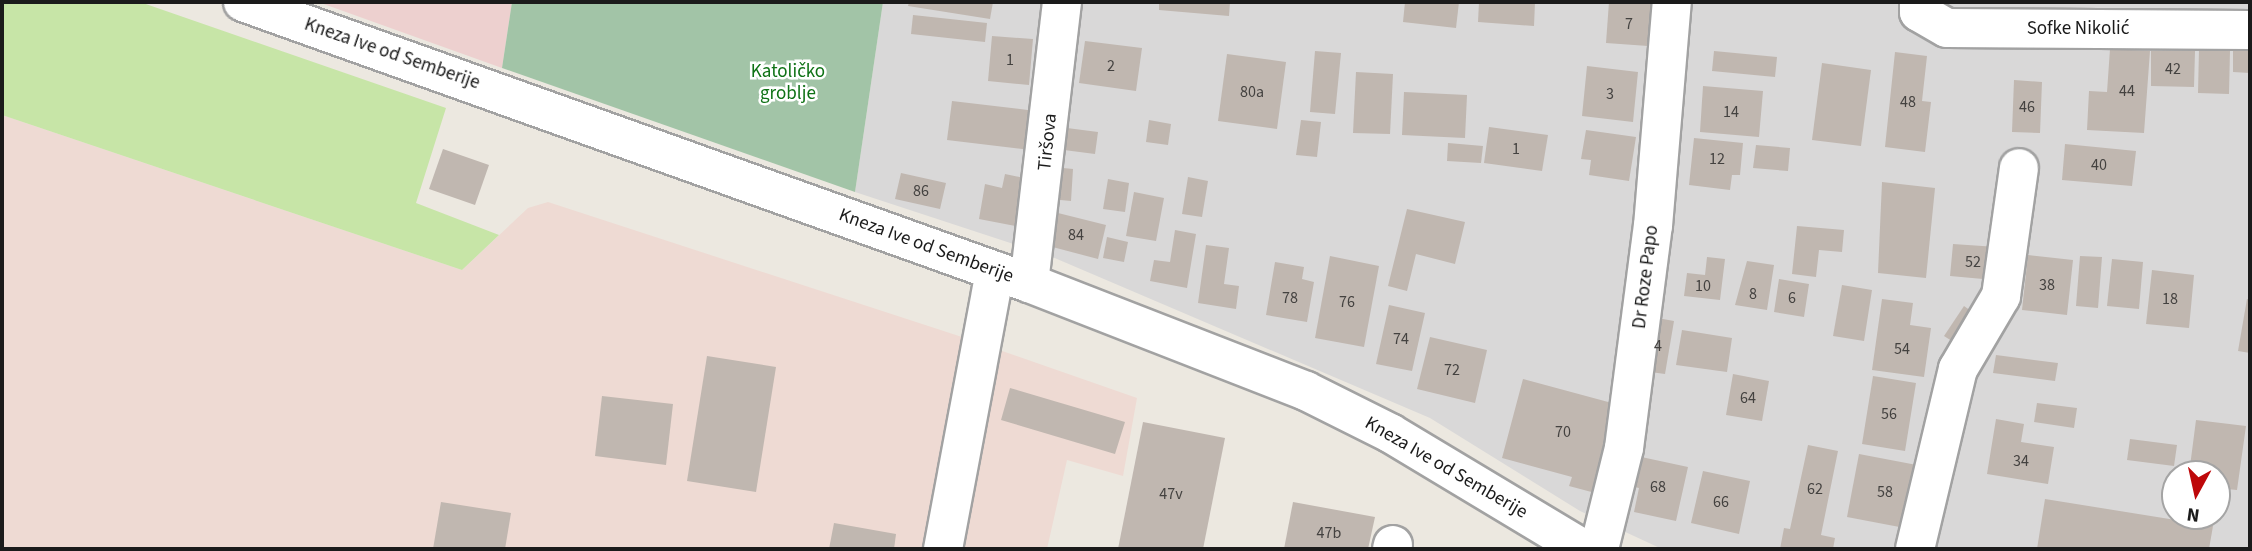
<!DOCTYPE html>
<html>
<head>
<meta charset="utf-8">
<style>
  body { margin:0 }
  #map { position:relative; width:2252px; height:551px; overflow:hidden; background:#ece8e0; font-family:"Source Sans 3",sans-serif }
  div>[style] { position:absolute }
  .residential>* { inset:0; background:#d9d8d8 }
  .commercial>* { inset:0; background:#edd0cf }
  .military>* { inset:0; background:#eedad3 }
  .grass>* { inset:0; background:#c7e5a7 }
  .cemetery>* { inset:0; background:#a2c4a7 }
  .building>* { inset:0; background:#c0b7b0 }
  .roads { filter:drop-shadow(2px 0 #a2a2a2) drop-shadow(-2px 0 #a2a2a2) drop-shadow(0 2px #a2a2a2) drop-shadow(0 -2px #a2a2a2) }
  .minor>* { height:38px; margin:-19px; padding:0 19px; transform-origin:19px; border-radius:19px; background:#fff }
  span { translate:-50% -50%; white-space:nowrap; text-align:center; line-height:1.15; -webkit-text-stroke:5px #fff; paint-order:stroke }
  .number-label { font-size:16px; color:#444240 }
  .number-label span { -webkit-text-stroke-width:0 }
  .street-label { font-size:19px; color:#1b1b1b }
  .park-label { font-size:19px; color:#0f7216 }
  .frame { position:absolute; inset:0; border:4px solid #1b1b1b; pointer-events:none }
  .north { position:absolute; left:2161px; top:460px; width:70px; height:70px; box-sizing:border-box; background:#fff; border:2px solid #a4a4a4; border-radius:50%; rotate:188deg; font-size:19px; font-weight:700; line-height:28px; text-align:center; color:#1b1b1b }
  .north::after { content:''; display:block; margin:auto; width:24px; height:32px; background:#be080a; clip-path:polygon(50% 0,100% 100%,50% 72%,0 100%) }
</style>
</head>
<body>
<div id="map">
  <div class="residential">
    <div style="clip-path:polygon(evenodd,883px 2px,2250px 2px,2250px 549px,1662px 549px,1580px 511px,1430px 418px,1050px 256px,855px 192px,883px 2px,2175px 474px,2217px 474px,2217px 516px,2175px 516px,2175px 474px)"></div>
  </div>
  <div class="commercial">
    <div style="clip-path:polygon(318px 2px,512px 2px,502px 68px)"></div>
  </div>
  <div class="military">
    <div style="clip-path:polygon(2px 115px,462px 270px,528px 208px,548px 202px,962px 337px,1137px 398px,1123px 476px,1067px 460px,1047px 549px,2px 549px)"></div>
  </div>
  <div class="grass">
    <div style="clip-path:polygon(2px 2px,140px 2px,446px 108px,416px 203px,499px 235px,462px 270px,2px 115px)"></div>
  </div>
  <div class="cemetery">
    <div style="clip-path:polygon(512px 2px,883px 2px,855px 192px,502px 68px)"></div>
  </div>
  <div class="building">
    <div style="clip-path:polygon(909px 2px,993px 2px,990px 19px,908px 6px)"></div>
    <div style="clip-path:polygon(1159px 2px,1230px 2px,1229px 16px,1159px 10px)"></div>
    <div style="clip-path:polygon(1405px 2px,1459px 2px,1456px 28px,1403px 22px)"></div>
    <div style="clip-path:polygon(1479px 2px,1535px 2px,1534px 26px,1478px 22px)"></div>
    <div style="clip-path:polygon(1609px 2px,1652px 4px,1648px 46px,1606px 43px)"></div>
    <div style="clip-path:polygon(913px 15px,987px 23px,985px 42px,911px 34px)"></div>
    <div style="clip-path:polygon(992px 36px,1033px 39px,1029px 85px,988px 81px)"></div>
    <div style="clip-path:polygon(1085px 41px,1142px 48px,1136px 91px,1079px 83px)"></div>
    <div style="clip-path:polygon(2110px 49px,2150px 51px,2144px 133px,2087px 130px,2089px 91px,2107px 92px)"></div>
    <div style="clip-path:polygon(2199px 49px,2230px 50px,2229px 94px,2198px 93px)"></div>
    <div style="clip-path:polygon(2233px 49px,2250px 50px,2250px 73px,2233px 72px)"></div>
    <div style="clip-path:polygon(1315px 51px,1341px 53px,1335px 114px,1310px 112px)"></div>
    <div style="clip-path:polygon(1714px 51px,1777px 57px,1775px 77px,1712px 71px)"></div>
    <div style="clip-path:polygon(2151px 51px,2195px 51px,2194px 87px,2151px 86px)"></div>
    <div style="clip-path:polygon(1895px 52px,1927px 56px,1922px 101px,1931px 102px,1925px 152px,1885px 147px)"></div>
    <div style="clip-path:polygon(1227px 54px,1286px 62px,1277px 129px,1218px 121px)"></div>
    <div style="clip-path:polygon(1822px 63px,1871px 70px,1861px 146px,1812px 140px)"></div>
    <div style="clip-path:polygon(1587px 66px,1638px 72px,1633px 122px,1582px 116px)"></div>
    <div style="clip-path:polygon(1356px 72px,1393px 74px,1390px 134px,1353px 133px)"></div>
    <div style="clip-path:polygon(2014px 80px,2042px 82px,2040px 133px,2012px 132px)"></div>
    <div style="clip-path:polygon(1703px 86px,1763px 91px,1759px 137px,1700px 132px)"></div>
    <div style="clip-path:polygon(1404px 92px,1467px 95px,1465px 138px,1402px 135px)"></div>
    <div style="clip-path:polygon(952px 101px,1036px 111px,1031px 150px,947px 140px)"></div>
    <div style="clip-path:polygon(1149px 120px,1171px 124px,1168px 145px,1146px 142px)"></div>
    <div style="clip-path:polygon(1301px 120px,1321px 122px,1317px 157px,1296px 155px)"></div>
    <div style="clip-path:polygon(1489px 127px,1548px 135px,1542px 171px,1484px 163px)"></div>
    <div style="clip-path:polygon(1067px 128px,1098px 132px,1095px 154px,1064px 150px)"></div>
    <div style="clip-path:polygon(1586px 130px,1636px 137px,1629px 181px,1589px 175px,1591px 160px,1581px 159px)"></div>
    <div style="clip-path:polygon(1694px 138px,1743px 143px,1740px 175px,1732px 175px,1730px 190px,1689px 185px)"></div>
    <div style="clip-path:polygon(1448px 143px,1483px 146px,1481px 163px,1447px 161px)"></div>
    <div style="clip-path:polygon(2065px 144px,2136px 151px,2132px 186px,2062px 180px)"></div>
    <div style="clip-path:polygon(1756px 145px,1790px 148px,1788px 171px,1753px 168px)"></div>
    <div style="clip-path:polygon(443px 149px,489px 165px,475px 205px,429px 189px)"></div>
    <div style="clip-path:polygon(1053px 167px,1073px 169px,1071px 201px,1050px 199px)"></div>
    <div style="clip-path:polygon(901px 173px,946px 183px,940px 209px,895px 199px)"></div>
    <div style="clip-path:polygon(1005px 174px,1029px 179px,1020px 227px,979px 219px,985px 184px,1002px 188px)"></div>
    <div style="clip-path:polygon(1188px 177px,1208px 181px,1202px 217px,1182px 214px)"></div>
    <div style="clip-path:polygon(1108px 179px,1129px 183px,1125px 212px,1103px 209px)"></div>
    <div style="clip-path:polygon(1882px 182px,1935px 188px,1926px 278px,1878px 273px)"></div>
    <div style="clip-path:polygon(1134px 192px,1164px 198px,1156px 241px,1126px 236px)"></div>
    <div style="clip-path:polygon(1407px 209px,1465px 222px,1455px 264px,1416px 254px,1407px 291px,1388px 286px)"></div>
    <div style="clip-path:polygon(1054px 212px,1106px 225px,1098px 259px,1045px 245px)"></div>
    <div style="clip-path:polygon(1797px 226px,1844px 230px,1842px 252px,1819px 250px,1816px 277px,1792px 274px)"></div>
    <div style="clip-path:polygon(1175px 230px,1196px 234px,1187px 288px,1150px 281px,1154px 260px,1170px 262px)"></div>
    <div style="clip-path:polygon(1107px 237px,1128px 242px,1124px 262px,1103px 258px)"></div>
    <div style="clip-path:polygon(1953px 244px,1997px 247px,1994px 280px,1950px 276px)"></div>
    <div style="clip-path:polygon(1206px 245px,1229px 248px,1224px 284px,1239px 286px,1236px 309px,1198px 303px)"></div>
    <div style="clip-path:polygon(2028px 255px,2073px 260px,2067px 315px,2022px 310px)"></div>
    <div style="clip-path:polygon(1330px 256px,1379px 266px,1364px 347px,1315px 338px)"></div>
    <div style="clip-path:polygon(2080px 256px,2102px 257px,2098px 308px,2076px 306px)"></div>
    <div style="clip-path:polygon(1707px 257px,1725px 259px,1720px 300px,1684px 296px,1687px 273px,1705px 275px)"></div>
    <div style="clip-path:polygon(2112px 259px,2143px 262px,2139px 309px,2107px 306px)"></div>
    <div style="clip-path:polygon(1747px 261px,1774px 265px,1767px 310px,1735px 305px)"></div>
    <div style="clip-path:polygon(1275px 262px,1304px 267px,1302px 279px,1314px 282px,1307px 322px,1266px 315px)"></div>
    <div style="clip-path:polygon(2152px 270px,2194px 275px,2189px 328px,2146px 324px)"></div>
    <div style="clip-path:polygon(1779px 279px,1809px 284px,1804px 317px,1774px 312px)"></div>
    <div style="clip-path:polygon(1842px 285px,1872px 290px,1864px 341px,1833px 336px)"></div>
    <div style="clip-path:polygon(1882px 299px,1913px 303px,1910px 325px,1931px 328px,1924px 377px,1872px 370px)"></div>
    <div style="clip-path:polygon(2247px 299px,2250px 300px,2250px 353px,2238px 351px)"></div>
    <div style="clip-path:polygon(1389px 305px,1425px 313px,1412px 371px,1376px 364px)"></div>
    <div style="clip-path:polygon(1964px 306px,1978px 316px,1958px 345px,1944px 336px)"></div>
    <div style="clip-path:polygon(1652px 317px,1674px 321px,1665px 374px,1643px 371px)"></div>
    <div style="clip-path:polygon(1682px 330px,1732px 338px,1727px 372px,1676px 365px)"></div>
    <div style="clip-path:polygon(1430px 337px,1487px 350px,1475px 403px,1417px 389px)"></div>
    <div style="clip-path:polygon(1996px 355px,2058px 363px,2055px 381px,1993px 373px)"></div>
    <div style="clip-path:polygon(707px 356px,776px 367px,756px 492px,687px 481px)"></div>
    <div style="clip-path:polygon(1733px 374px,1769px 381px,1762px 421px,1726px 415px)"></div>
    <div style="clip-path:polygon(1873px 376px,1916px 383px,1905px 451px,1862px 444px)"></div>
    <div style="clip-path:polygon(1523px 379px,1623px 406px,1599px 494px,1569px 486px,1572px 477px,1502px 458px)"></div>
    <div style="clip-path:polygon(1010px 388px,1125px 422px,1115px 454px,1001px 420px)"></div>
    <div style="clip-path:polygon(602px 396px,673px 404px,666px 465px,595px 456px)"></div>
    <div style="clip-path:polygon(2037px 403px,2077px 408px,2074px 428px,2034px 422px)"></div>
    <div style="clip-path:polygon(1996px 419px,2024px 424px,2021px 442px,2054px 447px,2048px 484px,1987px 474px)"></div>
    <div style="clip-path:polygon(2196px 420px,2246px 426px,2237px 490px,2217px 488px,2217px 474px,2189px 474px)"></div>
    <div style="clip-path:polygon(1143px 422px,1225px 438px,1203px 549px,1118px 549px)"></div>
    <div style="clip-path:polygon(2130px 439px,2177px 445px,2174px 466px,2127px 460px)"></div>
    <div style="clip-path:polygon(1808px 445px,1838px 451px,1821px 535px,1835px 538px,1833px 549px,1780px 549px,1784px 528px,1790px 529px)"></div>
    <div style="clip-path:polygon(1859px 454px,1922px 466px,1910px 529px,1847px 517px)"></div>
    <div style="clip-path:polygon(1632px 455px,1688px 467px,1676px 521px,1634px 512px,1639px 488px,1625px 485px)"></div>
    <div style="clip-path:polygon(1703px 471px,1750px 481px,1739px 534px,1691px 523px)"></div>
    <div style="clip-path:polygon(2045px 499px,2213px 526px,2209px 549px,2037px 549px)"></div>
    <div style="clip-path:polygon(441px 502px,511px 513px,505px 549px,433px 549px)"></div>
    <div style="clip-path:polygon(1293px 502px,1375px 517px,1368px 549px,1284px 549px)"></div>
    <div style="clip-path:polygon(834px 523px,896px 534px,894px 549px,829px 549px)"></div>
  </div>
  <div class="roads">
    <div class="minor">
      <div style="left:243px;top:2px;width:835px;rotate:19.67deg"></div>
      <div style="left:1029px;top:283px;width:297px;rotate:21.3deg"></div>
      <div style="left:1306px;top:391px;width:94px;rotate:26.6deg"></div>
      <div style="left:1390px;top:433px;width:225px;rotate:31deg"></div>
      <div style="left:1919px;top:2px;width:10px;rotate:90deg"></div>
      <div style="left:1919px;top:12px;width:32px;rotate:30deg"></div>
      <div style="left:1947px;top:28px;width:303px;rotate:0.4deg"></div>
      <div style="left:1029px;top:283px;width:283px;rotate:-83.3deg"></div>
      <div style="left:943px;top:549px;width:283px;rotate:-79.4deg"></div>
      <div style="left:1392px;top:549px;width:4px;rotate:-76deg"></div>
      <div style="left:1599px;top:549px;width:104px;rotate:-76.1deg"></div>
      <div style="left:1624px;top:448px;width:224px;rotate:-82.6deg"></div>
      <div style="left:1653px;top:226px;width:225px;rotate:-85.2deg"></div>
      <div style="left:1915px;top:549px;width:185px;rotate:-76.6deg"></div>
      <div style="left:1958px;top:369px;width:85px;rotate:-59.5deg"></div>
      <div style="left:2001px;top:296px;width:129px;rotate:-82deg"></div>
    </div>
  </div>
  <div class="number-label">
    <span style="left:1629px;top:24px">7</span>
    <span style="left:1010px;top:60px">1</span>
    <span style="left:1111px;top:66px">2</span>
    <span style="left:2173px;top:69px">42</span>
    <span style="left:2127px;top:91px">44</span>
    <span style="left:1252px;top:92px">80a</span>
    <span style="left:1610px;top:94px">3</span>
    <span style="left:1908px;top:102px">48</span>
    <span style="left:2027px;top:107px">46</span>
    <span style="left:1731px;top:112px">14</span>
    <span style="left:1516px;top:149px">1</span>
    <span style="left:1717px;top:159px">12</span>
    <span style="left:2099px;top:165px">40</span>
    <span style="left:921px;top:191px">86</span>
    <span style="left:1076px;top:235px">84</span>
    <span style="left:1973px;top:262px">52</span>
    <span style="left:2047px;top:285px">38</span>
    <span style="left:1703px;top:286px">10</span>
    <span style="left:1753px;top:294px">8</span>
    <span style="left:1290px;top:298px">78</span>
    <span style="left:1792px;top:298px">6</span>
    <span style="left:2170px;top:299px">18</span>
    <span style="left:1347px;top:302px">76</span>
    <span style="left:1401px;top:339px">74</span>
    <span style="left:1658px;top:346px">4</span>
    <span style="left:1902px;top:349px">54</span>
    <span style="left:1452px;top:370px">72</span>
    <span style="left:1748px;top:398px">64</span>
    <span style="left:1889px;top:414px">56</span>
    <span style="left:1563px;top:432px">70</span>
    <span style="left:2021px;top:461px">34</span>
    <span style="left:1658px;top:487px">68</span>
    <span style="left:1815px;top:489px">62</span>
    <span style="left:1885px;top:492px">58</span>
    <span style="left:1171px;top:494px">47v</span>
    <span style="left:1721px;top:502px">66</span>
    <span style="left:1329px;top:533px">47b</span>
  </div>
  <div class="street-label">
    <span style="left:2078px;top:29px">Sofke Nikolić</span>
    <span style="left:392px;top:54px;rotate:19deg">Kneza Ive od Semberije</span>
    <span style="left:1048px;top:142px;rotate:-84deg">Tiršova</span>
    <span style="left:926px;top:246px;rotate:20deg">Kneza Ive od Semberije</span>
    <span style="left:1646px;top:277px;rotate:-83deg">Dr Roze Papo</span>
    <span style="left:1446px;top:468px;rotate:30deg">Kneza Ive od Semberije</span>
  </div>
  <div class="park-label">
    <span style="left:788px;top:83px">Katoličko<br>groblje</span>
  </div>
  <div class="frame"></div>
  <div class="north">N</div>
</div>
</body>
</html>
